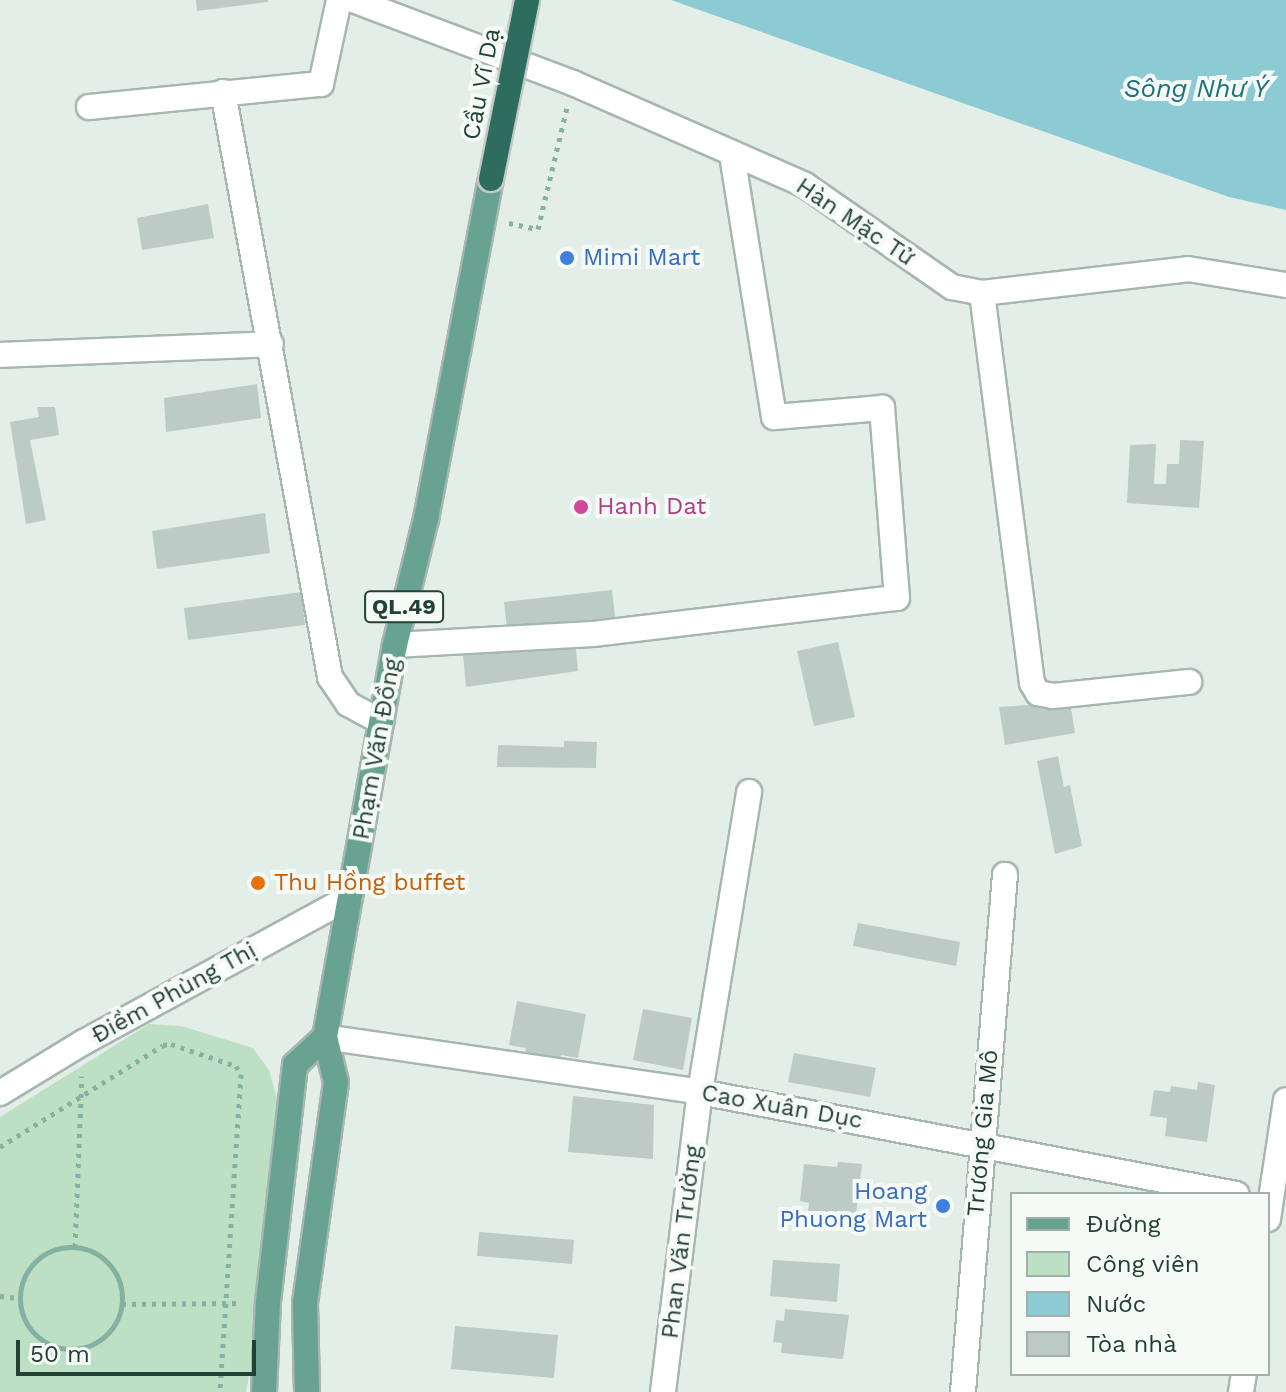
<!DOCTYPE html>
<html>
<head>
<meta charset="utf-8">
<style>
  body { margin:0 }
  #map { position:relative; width:1286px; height:1392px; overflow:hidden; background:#e4eee9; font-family:"Work Sans",sans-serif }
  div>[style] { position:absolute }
  .green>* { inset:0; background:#bddfc4 }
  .water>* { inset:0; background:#8ccbd3 }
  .building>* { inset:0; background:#bccbc5 }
  .path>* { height:5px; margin-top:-2.5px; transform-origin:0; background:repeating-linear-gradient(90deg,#84b1a1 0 4px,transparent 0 10px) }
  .path>.ring { margin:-2.5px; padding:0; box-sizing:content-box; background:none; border:5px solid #84b1a1; border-radius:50% }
  .roads { filter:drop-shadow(2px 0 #a6b6b0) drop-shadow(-2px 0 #a6b6b0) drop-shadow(0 2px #a6b6b0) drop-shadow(0 -2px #a6b6b0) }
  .minor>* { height:24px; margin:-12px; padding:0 12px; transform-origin:12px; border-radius:12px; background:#fff }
  .major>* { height:24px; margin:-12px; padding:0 12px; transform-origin:12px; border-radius:12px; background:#68a391 }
  .bridges { filter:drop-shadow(2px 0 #c1cac7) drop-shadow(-2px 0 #c1cac7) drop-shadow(0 2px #c1cac7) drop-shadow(0 -2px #c1cac7) }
  .highway-bridge>* { height:24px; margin:-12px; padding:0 12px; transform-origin:12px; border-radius:12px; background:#2e6c5d }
  .dots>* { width:22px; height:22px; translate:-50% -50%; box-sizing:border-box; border:4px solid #f5faf7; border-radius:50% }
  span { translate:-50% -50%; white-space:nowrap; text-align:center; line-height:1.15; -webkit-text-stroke:8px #f5faf7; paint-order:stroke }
  .shield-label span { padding:2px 6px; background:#f5faf7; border:2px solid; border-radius:6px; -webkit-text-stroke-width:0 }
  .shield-label { font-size:22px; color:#234037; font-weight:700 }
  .street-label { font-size:24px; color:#234037 }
  .shop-label { font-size:24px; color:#366cbe }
  .left { translate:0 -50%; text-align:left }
  .right { translate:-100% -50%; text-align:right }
  .hotel-label { font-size:24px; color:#b23c85 }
  .food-label { font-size:24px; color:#c56008 }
  .water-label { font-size:26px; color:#1c717d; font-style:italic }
  .legend { position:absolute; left:1010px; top:1192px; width:260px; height:184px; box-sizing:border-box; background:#f5faf7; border:2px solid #a1b0aa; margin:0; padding:10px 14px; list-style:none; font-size:24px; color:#234037 }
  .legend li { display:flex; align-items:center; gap:16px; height:40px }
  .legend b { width:40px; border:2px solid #a1b0aa }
  .scale { position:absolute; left:16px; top:1340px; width:240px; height:36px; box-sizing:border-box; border:4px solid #234037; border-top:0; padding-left:10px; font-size:24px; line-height:28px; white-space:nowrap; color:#234037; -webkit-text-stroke:6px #f5faf7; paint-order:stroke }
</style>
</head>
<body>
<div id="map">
  <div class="green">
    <div style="clip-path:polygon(149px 1024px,181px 1026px,253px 1048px,269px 1070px,278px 1102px,252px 1360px,246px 1392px,0 1392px,0 1117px)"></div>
  </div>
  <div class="water">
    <div style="clip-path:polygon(671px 0,1286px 0,1286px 210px,1229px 197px)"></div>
  </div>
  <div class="building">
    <div style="clip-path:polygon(196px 0,268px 0,268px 2px,197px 11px)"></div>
    <div style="clip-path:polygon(208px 204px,214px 238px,142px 250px,137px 218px)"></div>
    <div style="clip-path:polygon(257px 384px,261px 418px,166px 432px,164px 398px)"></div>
    <div style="clip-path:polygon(37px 407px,55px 407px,59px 435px,30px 440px,46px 520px,26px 524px,10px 422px,39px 417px)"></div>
    <div style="clip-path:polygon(1180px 440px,1204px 441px,1199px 508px,1127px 503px,1130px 445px,1156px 444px,1154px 484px,1166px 484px,1167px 464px,1179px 464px)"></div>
    <div style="clip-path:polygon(265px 513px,270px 553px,157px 569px,152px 531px)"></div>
    <div style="clip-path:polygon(612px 590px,615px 617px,507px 629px,504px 602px)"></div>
    <div style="clip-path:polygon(301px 592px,305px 625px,188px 640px,184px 608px)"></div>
    <div style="clip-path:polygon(575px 638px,578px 671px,466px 687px,463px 654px)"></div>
    <div style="clip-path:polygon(838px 642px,855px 717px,814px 726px,797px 651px)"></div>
    <div style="clip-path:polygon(1070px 702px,1075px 733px,1005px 745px,999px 707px)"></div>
    <div style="clip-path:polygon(564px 741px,597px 742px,596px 768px,497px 767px,498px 745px,564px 747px)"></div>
    <div style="clip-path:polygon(1058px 756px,1064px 787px,1070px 785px,1082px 846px,1055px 854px,1037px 761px)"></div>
    <div style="clip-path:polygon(858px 923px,960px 942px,956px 966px,853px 946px)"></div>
    <div style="clip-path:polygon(517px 1001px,586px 1014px,578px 1058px,561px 1055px,560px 1064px,524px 1057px,526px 1048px,509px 1045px)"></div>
    <div style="clip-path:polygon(643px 1009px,692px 1018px,683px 1070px,633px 1060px)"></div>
    <div style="clip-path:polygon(794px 1053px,876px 1068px,870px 1097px,788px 1082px)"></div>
    <div style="clip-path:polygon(1198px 1082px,1215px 1085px,1207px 1142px,1165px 1136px,1167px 1118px,1150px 1116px,1154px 1090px,1170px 1092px,1171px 1086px,1197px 1090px)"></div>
    <div style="clip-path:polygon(573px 1096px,654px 1105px,653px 1159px,568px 1152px)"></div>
    <div style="clip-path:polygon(838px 1162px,862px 1164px,856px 1215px,808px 1211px,809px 1203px,800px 1201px,804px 1164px,837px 1167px)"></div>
    <div style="clip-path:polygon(479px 1232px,574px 1240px,572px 1264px,477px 1256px)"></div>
    <div style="clip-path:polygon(773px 1260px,840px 1264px,837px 1302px,770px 1296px)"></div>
    <div style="clip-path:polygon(785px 1309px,849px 1315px,843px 1359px,781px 1353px,782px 1343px,773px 1342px,776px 1320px,784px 1321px)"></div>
    <div style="clip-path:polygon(455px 1326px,558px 1335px,554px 1378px,451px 1369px)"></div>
  </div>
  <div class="path">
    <div style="left:509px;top:223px;width:30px;rotate:12deg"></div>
    <div style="left:538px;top:229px;width:125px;rotate:-76.6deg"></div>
    <div style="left:0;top:1147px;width:192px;rotate:-32deg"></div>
    <div style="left:163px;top:1045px;width:8px;rotate:-7deg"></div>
    <div style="left:171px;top:1044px;width:69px;rotate:18.7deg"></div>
    <div style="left:236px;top:1066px;width:9px;rotate:58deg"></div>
    <div style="left:241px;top:1074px;width:319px;rotate:93.8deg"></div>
    <div style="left:75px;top:1247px;width:171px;rotate:-87.7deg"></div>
    <div class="ring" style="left:20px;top:1247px;width:97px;height:97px"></div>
    <div style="left:0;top:1296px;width:20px;rotate:6deg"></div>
    <div style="left:122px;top:1304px;width:119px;rotate:-0.5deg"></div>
  </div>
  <div class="roads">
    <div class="minor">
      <div style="left:353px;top:0;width:235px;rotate:20.7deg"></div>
      <div style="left:573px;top:83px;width:253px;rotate:23.7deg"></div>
      <div style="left:805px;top:185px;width:179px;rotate:34.8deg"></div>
      <div style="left:952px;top:287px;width:31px;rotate:11deg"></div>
      <div style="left:982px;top:293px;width:207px;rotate:-6.6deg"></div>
      <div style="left:1188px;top:269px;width:99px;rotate:9.3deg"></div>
      <div style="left:223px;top:92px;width:595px;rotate:79.63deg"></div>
      <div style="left:330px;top:677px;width:32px;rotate:56deg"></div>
      <div style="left:348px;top:704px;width:38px;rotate:28deg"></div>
      <div style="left:89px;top:107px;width:233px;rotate:-5.7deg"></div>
      <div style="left:321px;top:84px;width:86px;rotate:-77.9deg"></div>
      <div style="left:982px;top:293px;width:393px;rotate:82.7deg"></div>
      <div style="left:1032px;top:683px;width:12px;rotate:59deg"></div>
      <div style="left:1038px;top:693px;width:15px;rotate:11deg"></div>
      <div style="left:1053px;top:696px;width:137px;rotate:-5.9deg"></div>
      <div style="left:0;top:355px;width:271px;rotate:-2.3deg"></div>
      <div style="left:395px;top:645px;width:198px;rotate:-3.2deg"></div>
      <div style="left:593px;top:634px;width:306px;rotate:-6.8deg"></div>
      <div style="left:897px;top:598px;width:191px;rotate:-94.5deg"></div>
      <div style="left:882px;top:408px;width:108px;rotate:175.2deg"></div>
      <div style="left:774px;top:417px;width:265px;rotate:-99.1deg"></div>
      <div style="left:325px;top:1037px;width:379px;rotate:8.3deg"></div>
      <div style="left:700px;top:1092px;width:546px;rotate:10.77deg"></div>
      <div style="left:0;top:1093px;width:98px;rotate:-31.3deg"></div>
      <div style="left:84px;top:1042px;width:303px;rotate:-28.6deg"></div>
      <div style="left:1268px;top:1219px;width:120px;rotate:-81.4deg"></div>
      <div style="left:663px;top:1392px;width:302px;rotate:-83deg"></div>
      <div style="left:700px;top:1092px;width:304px;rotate:-80.7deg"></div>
      <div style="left:963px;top:1392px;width:519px;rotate:-85.36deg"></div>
      <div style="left:1241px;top:1392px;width:18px;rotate:-81deg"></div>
    </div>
    <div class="major">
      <div style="left:264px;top:1392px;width:90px;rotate:-87.5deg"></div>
      <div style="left:268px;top:1302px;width:239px;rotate:-83.5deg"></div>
      <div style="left:295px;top:1065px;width:41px;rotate:-43deg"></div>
      <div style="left:307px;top:1392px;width:89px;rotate:-91.3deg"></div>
      <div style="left:305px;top:1303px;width:223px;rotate:-82deg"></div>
      <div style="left:336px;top:1082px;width:46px;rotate:-103.7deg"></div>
      <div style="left:325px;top:1037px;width:398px;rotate:-79.9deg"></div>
      <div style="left:395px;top:645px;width:130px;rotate:-76.2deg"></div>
      <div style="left:426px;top:519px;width:346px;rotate:-79.2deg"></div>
    </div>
  </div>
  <div class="bridges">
    <div class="highway-bridge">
      <div style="left:491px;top:179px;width:183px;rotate:-78.6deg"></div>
    </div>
  </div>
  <div class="dots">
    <div style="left:567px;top:258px;background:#3f7fe0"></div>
    <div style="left:581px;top:507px;background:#d1479c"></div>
    <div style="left:258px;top:883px;background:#e8710a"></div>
    <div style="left:943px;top:1206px;background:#3f7fe0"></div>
  </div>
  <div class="shield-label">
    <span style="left:404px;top:607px">QL.49</span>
  </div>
  <div class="street-label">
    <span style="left:482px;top:84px;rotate:-79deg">Cầu Vĩ Dạ</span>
    <span style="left:855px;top:222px;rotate:34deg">Hàn Mặc Tử</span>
    <span style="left:377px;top:749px;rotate:-80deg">Phạm Văn Đồng</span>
    <span style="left:174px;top:993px;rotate:-29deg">Điềm Phùng Thị</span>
    <span style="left:782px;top:1107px;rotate:10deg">Cao Xuân Dục</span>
    <span style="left:983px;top:1133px;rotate:-85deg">Trương Gia Mô</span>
    <span style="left:682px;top:1242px;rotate:-83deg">Phan Văn Trường</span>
  </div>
  <div class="shop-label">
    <span class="left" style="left:583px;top:258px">Mimi Mart</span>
    <span class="right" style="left:927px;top:1206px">Hoang<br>Phuong Mart</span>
  </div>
  <div class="hotel-label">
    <span class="left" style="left:597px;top:507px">Hanh Dat</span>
  </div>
  <div class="food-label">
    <span class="left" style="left:274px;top:883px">Thu Hồng buffet</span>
  </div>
  <div class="water-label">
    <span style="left:1196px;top:89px">Sông Như Ý</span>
  </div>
  <ul class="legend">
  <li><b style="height:10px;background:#68a391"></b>Đường</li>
  <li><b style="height:22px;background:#bddfc4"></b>Công viên</li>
  <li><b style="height:22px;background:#8ccbd3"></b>Nước</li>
  <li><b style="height:22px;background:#bccbc5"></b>Tòa nhà</li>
  </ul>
  <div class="scale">50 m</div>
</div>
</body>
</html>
